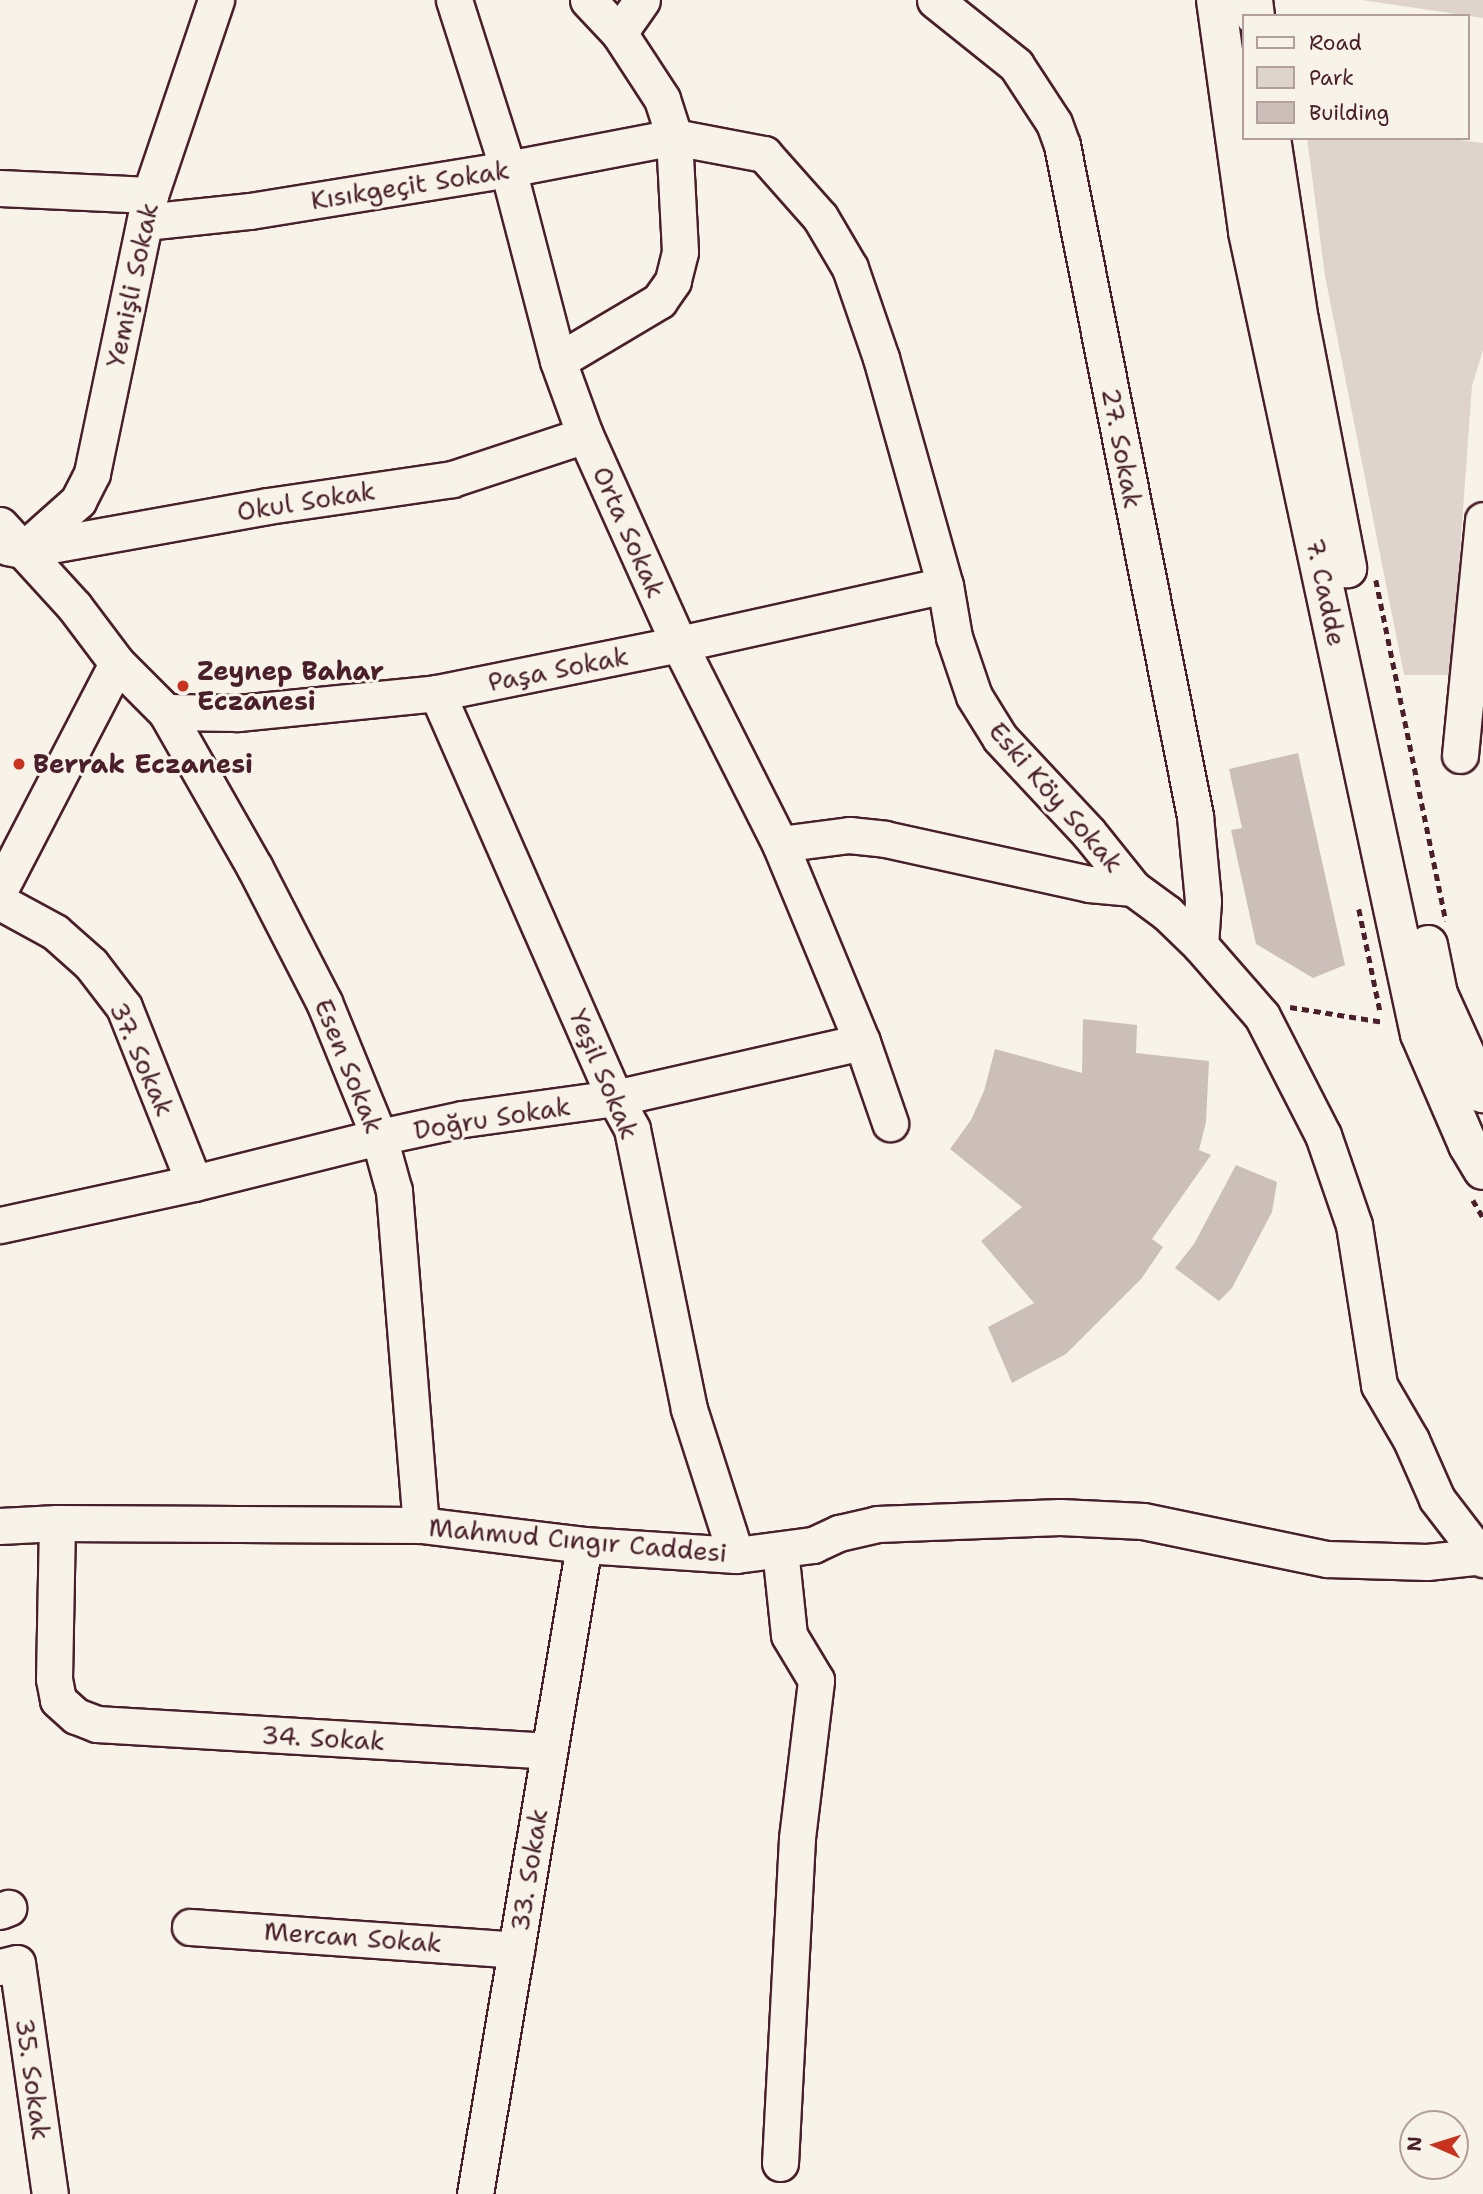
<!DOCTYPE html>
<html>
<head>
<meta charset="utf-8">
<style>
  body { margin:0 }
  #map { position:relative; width:1483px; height:2194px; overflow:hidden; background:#f7f3e8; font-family:"Shantell Sans",sans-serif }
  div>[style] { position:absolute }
  .green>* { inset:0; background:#ded4cc }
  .building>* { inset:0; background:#ccbfb9 }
  .path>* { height:4.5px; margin-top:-2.25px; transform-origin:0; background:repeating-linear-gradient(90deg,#4a1f2b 0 7px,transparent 0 12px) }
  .roads { filter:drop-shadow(2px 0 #4a1f2b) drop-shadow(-2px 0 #4a1f2b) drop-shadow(0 2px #4a1f2b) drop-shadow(0 -2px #4a1f2b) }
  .minor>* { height:35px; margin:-17.5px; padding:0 17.5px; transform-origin:17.5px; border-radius:17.5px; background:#f7f3e8 }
  .major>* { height:38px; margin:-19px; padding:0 19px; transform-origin:19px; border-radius:19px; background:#f7f3e8 }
  .dots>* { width:19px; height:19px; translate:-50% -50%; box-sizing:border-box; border:4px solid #f7f3e8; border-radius:50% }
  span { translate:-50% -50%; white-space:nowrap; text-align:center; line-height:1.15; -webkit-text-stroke:6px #f7f3e8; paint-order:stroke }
  .street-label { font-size:26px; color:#4a1f2b }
  .poi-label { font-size:26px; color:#4a1f2b; font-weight:700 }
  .left { translate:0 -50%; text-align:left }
  .legend { position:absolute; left:1242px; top:14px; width:228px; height:126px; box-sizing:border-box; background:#f7f3e8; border:2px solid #b29e9c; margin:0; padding:9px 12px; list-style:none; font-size:21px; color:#4a1f2b }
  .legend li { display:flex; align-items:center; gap:14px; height:35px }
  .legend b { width:35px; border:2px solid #b29e9c }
  .north { position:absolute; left:1399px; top:2110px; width:70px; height:70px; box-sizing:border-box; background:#f7f3e8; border:2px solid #b29e9c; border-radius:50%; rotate:273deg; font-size:19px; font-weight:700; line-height:28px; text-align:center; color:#4a1f2b }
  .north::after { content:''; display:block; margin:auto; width:24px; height:32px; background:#c8321e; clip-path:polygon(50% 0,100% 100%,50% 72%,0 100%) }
</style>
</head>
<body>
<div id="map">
  <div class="green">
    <div style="clip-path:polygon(1362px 0,1483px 0,1483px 18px)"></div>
    <div style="clip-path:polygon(1307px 138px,1442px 138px,1483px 143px,1483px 350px,1472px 386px,1451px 675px,1404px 675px,1325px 276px)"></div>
  </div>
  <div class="building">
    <div style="clip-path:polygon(1298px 753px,1345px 965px,1313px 978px,1256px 944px,1231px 830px,1242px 828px,1229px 769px)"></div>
    <div style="clip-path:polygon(1083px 1019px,1137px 1025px,1136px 1053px,1209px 1061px,1206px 1122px,1199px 1150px,1211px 1155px,1152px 1239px,1163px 1247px,1141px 1279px,1066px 1354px,1012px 1383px,988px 1327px,1034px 1303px,981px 1241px,1022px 1207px,950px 1149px,971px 1120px,984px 1091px,995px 1049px,1082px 1073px)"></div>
    <div style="clip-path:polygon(1236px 1165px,1277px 1182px,1272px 1212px,1232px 1288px,1219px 1301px,1175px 1268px,1194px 1244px)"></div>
  </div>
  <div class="path">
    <div style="left:1376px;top:580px;width:348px;rotate:78.4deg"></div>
    <div style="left:1359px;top:909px;width:103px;rotate:78.3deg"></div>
    <div style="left:1290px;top:1007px;width:95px;rotate:9.1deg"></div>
    <div style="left:1473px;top:1200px;width:20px;rotate:60deg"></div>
  </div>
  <div class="roads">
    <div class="minor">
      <div style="left:454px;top:0;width:177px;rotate:72.3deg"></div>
      <div style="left:508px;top:169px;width:198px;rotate:75.4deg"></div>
      <div style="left:558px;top:361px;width:79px;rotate:70deg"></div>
      <div style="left:585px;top:435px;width:229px;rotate:65.8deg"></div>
      <div style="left:679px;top:644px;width:224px;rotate:63.2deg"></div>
      <div style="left:780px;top:844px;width:214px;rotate:67.5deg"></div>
      <div style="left:862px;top:1042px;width:86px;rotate:70.9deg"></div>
      <div style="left:588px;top:0;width:45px;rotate:46.8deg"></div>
      <div style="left:619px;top:33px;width:79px;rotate:56.9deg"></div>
      <div style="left:662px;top:99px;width:40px;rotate:72deg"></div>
      <div style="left:674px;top:137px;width:92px;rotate:10.7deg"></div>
      <div style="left:764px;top:154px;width:84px;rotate:48.4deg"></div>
      <div style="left:820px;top:217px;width:59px;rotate:59.5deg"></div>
      <div style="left:850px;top:268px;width:95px;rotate:71deg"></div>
      <div style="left:881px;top:358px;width:236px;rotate:74.3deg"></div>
      <div style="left:945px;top:585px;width:53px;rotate:80.2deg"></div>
      <div style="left:954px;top:637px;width:62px;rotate:71.3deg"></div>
      <div style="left:974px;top:696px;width:49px;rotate:58.2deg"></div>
      <div style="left:1000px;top:738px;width:129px;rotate:46.9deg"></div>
      <div style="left:1088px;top:832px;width:72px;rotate:51.2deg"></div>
      <div style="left:1133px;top:888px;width:42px;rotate:36.3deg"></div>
      <div style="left:1167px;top:913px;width:46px;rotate:44.1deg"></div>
      <div style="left:1200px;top:945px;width:94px;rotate:48.9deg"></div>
      <div style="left:1262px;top:1016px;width:134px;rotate:62.9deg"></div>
      <div style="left:1323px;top:1135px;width:95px;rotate:71deg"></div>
      <div style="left:1354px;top:1225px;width:162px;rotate:81.1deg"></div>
      <div style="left:1379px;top:1385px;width:64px;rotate:59.8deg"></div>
      <div style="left:1411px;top:1440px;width:64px;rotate:66.2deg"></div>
      <div style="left:1437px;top:1499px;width:76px;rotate:52.5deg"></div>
      <div style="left:935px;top:0;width:104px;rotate:38.7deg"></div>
      <div style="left:1016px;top:65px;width:69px;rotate:56.8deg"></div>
      <div style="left:1054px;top:123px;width:23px;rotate:70deg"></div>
      <div style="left:1062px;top:145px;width:684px;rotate:78.79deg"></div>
      <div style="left:1195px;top:816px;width:85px;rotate:84.6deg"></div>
      <div style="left:1203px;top:901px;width:44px;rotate:93.9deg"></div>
      <div style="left:619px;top:33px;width:40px;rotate:-55.1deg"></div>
      <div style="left:0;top:188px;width:150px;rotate:2.7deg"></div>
      <div style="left:145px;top:222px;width:106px;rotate:-6deg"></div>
      <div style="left:250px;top:211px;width:261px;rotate:-9.2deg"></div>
      <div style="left:508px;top:169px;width:169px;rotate:-10.9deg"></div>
      <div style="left:674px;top:137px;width:115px;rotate:87deg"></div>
      <div style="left:680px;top:252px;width:30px;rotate:104deg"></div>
      <div style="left:673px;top:281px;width:24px;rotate:125deg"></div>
      <div style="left:659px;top:301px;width:117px;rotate:149.3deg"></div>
      <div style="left:0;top:525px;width:110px;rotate:47.6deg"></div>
      <div style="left:74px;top:606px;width:71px;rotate:53deg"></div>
      <div style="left:117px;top:663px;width:69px;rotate:45deg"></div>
      <div style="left:166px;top:712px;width:180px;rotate:60.3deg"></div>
      <div style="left:255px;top:868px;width:151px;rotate:62.8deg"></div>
      <div style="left:324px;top:1002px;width:146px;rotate:67.8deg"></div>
      <div style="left:379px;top:1137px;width:56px;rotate:74.5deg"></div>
      <div style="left:394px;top:1191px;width:335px;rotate:85.4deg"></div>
      <div style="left:7px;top:547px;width:16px;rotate:11deg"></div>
      <div style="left:23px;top:550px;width:249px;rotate:-10.2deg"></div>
      <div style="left:268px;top:506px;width:186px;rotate:-8.3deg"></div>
      <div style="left:452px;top:479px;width:140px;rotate:-18.3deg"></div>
      <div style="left:23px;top:550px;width:74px;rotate:-41.7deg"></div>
      <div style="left:78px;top:501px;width:31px;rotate:-63deg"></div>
      <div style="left:92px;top:473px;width:284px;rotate:-78.2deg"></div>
      <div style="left:150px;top:195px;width:206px;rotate:-71.3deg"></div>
      <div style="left:437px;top:693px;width:442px;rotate:66.3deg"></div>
      <div style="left:615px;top:1098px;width:35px;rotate:61deg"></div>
      <div style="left:632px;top:1129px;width:286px;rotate:78.5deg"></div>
      <div style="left:689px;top:1409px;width:153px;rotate:72.2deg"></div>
      <div style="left:166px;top:712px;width:72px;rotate:0.8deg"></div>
      <div style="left:238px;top:713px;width:200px;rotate:-5.7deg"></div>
      <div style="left:437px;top:693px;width:247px;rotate:-11.4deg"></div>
      <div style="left:679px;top:644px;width:272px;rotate:-12.5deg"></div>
      <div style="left:1460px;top:755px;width:236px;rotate:-84.4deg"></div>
      <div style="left:780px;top:844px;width:70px;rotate:-7.4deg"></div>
      <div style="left:849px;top:835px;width:36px;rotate:6deg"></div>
      <div style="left:885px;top:839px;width:209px;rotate:12.4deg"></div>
      <div style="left:1089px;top:884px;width:44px;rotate:5.2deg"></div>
      <div style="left:0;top:889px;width:254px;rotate:-62.6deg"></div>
      <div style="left:0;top:902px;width:63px;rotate:28.6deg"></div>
      <div style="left:55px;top:932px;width:48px;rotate:41.6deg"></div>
      <div style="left:91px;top:964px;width:54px;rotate:52.5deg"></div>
      <div style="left:124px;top:1007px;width:189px;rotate:68.3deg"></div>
      <div style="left:0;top:1225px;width:198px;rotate:-12.2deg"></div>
      <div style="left:194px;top:1183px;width:191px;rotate:-14deg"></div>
      <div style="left:379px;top:1137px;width:86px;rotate:-12.1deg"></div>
      <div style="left:463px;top:1119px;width:153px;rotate:-7.9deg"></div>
      <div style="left:615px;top:1098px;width:253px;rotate:-12.8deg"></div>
      <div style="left:57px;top:1523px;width:156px;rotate:91.1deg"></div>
      <div style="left:54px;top:1679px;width:21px;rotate:79deg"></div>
      <div style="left:58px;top:1700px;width:24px;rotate:42deg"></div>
      <div style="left:76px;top:1716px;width:22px;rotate:21deg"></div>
      <div style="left:97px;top:1724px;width:453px;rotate:3.4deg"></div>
      <div style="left:0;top:1526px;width:57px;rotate:-3deg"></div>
      <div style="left:57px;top:1523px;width:364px;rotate:0.3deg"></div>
      <div style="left:421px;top:1525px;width:164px;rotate:7deg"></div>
      <div style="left:584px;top:1545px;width:152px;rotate:3.8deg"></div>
      <div style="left:736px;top:1555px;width:78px;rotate:-7.4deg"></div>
      <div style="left:813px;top:1545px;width:29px;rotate:-25deg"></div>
      <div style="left:839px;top:1533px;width:39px;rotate:-13deg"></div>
      <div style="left:877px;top:1524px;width:183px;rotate:-2.2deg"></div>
      <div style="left:1060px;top:1517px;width:83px;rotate:2.8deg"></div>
      <div style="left:1143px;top:1521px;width:188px;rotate:11.7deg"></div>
      <div style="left:1327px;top:1559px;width:100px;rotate:1.7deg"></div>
      <div style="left:1427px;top:1562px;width:56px;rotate:-6.1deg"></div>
      <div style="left:0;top:1911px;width:9px;rotate:-21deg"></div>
      <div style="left:190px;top:1927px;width:327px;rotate:4deg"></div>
      <div style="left:0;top:1967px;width:17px;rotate:-13deg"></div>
      <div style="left:17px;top:1963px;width:233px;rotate:81.9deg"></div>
      <div style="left:780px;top:2163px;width:325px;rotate:-87deg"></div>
      <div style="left:797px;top:1838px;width:159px;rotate:-83.1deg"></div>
      <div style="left:816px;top:1680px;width:52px;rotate:-121deg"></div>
      <div style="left:789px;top:1635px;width:85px;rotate:-96deg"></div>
      <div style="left:475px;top:2194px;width:658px;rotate:-80.47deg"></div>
    </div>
    <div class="major">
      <div style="left:1216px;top:0;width:234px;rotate:82.1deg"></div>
      <div style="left:1248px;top:232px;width:820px;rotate:77.9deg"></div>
      <div style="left:1420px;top:1034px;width:121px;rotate:66.6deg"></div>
      <div style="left:1468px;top:1145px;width:29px;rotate:59deg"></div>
      <div style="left:1253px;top:0;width:16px;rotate:83deg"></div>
      <div style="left:1271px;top:138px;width:184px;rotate:81.3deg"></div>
      <div style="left:1299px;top:320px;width:253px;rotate:79deg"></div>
      <div style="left:1428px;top:945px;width:50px;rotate:78.5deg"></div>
      <div style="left:1438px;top:994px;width:109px;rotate:65.6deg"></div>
    </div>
  </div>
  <div class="dots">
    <div style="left:183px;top:686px;background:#c8321e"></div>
    <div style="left:19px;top:764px;background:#c8321e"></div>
  </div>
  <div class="street-label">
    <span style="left:410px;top:185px;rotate:-9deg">Kısıkgeçit Sokak</span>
    <span style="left:132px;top:285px;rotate:-78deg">Yemişli Sokak</span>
    <span style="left:1122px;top:448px;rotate:79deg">27. Sokak</span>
    <span style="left:306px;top:501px;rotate:-9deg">Okul Sokak</span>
    <span style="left:629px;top:532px;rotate:66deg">Orta Sokak</span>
    <span style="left:1326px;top:592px;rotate:78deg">7. Cadde</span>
    <span style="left:558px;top:669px;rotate:-11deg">Paşa Sokak</span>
    <span style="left:1056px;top:797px;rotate:49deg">Eski Köy Sokak</span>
    <span style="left:142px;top:1059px;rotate:66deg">37. Sokak</span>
    <span style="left:349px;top:1066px;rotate:68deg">Esen Sokak</span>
    <span style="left:604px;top:1074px;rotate:67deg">Yeşil Sokak</span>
    <span style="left:492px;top:1118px;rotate:-9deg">Doğru Sokak</span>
    <span style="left:578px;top:1540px;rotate:5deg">Mahmud Cıngır Caddesi</span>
    <span style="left:323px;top:1738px;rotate:3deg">34. Sokak</span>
    <span style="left:529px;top:1870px;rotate:-81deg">33. Sokak</span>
    <span style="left:353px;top:1937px;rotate:4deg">Mercan Sokak</span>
    <span style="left:33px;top:2079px;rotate:82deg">35. Sokak</span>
  </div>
  <div class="poi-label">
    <span class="left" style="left:197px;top:686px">Zeynep Bahar<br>Eczanesi</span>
    <span class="left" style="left:33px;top:764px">Berrak Eczanesi</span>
  </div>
  <ul class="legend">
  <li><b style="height:9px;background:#f7f3e8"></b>Road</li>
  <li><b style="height:19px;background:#ded4cc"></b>Park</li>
  <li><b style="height:19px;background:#ccbfb9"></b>Building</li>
  </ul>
  <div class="north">N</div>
</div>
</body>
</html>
